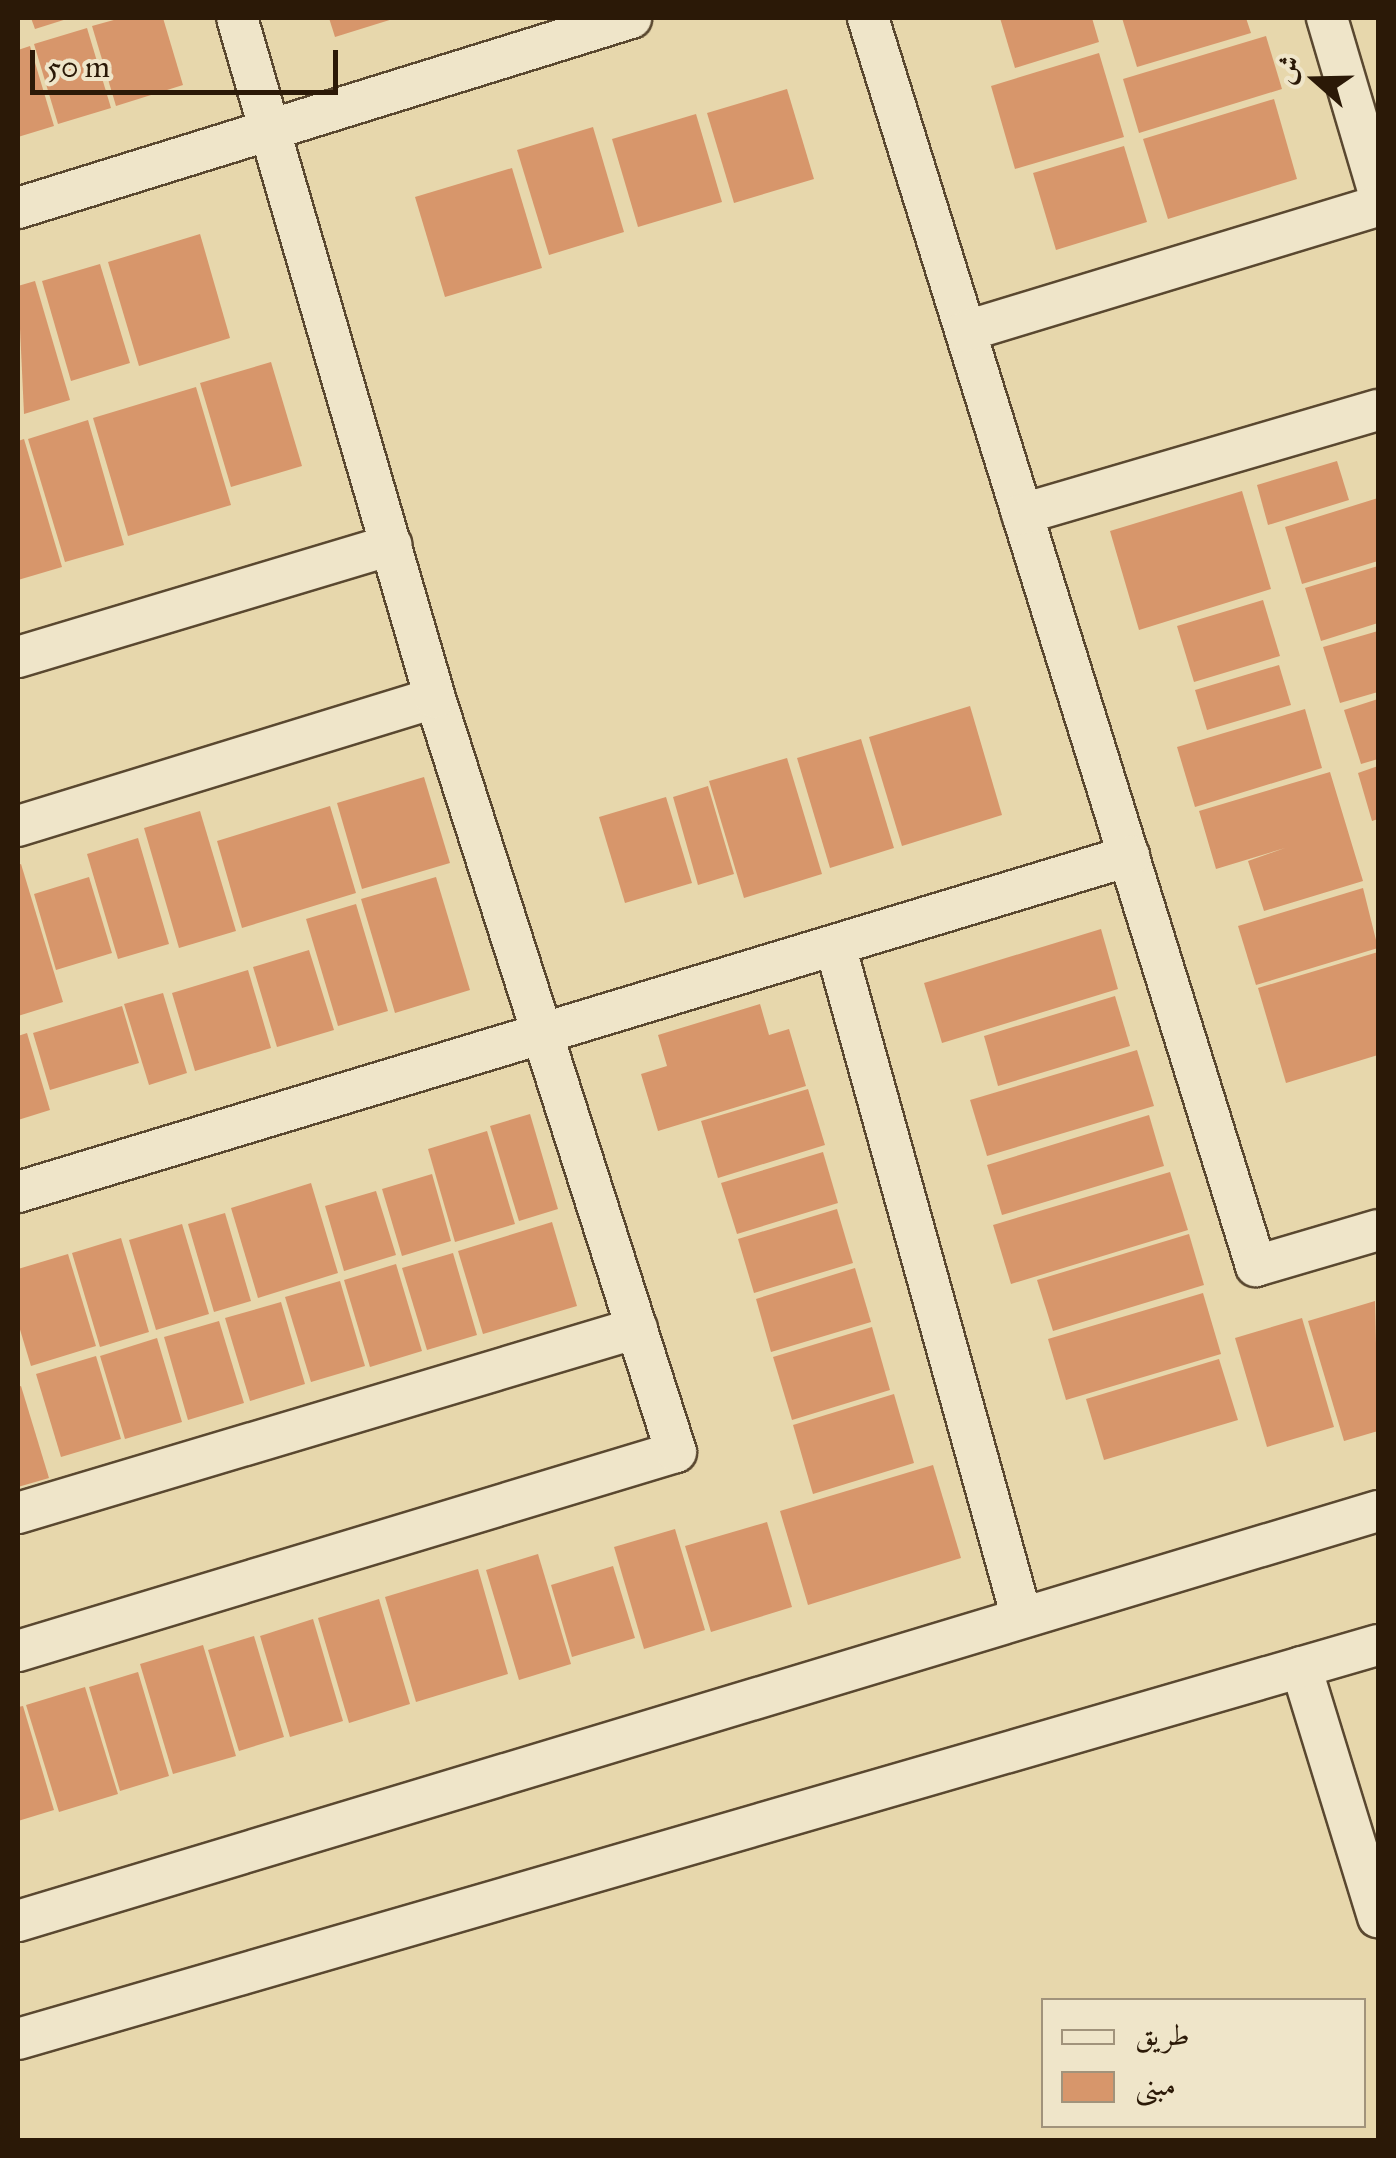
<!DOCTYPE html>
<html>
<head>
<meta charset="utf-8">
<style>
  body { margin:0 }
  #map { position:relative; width:1396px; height:2158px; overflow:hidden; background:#e7d7ac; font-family:"IM FELL Great Primer",Amiri,serif }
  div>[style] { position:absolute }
  .building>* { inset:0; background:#d7966b }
  .roads { filter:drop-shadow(2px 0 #5a4830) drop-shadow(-2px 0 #5a4830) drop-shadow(0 2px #5a4830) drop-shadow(0 -2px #5a4830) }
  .minor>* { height:40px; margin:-20px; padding:0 20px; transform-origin:20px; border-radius:20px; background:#efe5c9 }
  span { translate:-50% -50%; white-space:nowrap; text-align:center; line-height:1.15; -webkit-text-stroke:10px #efe5c9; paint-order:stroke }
  .frame { position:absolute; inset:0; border:20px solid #2b1907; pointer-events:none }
  .legend { position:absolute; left:1041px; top:1998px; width:325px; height:130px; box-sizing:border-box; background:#efe5c9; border:2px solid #a1937b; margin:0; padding:12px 18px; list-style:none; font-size:30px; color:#2b1907 }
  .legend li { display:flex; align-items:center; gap:20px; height:50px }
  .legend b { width:50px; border:2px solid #a1937b }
  .north { position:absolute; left:1266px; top:30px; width:100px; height:100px; -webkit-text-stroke:8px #efe5c9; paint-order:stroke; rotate:290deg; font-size:28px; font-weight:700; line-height:40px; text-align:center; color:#2b1907 }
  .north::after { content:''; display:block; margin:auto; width:35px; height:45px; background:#2b1907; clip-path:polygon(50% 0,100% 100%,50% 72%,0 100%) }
  .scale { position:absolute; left:30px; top:50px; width:308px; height:45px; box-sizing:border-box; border:5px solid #2b1907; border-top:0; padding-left:12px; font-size:30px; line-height:35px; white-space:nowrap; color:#2b1907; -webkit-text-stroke:8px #efe5c9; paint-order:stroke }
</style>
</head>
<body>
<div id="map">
  <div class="building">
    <div style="clip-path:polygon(31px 18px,70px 18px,35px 29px)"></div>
    <div style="clip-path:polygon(121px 18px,163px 18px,183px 85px,116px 106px,92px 26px)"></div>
    <div style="clip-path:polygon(329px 18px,396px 18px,335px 37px)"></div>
    <div style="clip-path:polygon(1000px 18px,1092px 18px,1099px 42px,1015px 68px)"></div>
    <div style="clip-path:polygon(1122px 18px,1246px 18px,1251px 33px,1137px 67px)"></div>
    <div style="clip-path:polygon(87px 28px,111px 108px,58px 124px,34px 44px)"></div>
    <div style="clip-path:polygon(1266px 36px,1282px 89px,1139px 133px,1123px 79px)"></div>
    <div style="clip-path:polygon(30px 46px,54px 126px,18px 137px,18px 50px)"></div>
    <div style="clip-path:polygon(1099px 53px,1124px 137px,1015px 169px,991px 86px)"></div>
    <div style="clip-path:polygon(787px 89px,814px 179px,734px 203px,707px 113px)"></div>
    <div style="clip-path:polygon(1274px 99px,1297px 179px,1168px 219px,1143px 139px)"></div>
    <div style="clip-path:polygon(696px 114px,722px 202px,638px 227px,612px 139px)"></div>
    <div style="clip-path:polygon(593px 127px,624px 232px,549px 255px,517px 150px)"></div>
    <div style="clip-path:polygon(1124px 146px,1147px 222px,1056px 250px,1033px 173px)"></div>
    <div style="clip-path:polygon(512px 168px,542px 268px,445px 297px,415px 197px)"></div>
    <div style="clip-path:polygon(200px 234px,230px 338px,139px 366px,108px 262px)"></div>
    <div style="clip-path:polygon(100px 264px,130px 363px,71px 381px,42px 281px)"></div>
    <div style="clip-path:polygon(35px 281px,70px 400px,24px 414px,18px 286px)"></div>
    <div style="clip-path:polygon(271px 362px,302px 466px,231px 487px,200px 383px)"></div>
    <div style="clip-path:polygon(196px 387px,231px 505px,128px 536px,93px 418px)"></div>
    <div style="clip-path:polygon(88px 420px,124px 545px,65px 562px,28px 439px)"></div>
    <div style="clip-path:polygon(24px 439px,62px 567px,18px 580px,18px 441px)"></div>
    <div style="clip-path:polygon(1337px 461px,1349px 500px,1268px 525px,1257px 485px)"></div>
    <div style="clip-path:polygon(1242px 491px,1271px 589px,1139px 630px,1110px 531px)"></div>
    <div style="clip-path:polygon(1378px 498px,1378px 561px,1302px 584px,1285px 527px)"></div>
    <div style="clip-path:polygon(1378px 566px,1378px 623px,1321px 641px,1305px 588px)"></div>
    <div style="clip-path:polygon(1263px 600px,1280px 656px,1194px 682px,1177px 626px)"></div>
    <div style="clip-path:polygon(1378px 631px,1378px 692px,1340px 703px,1323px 647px)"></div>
    <div style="clip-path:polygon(1279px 665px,1291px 705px,1207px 730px,1195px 690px)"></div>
    <div style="clip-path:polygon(1378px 699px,1378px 759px,1361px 764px,1344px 710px)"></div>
    <div style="clip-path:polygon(970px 706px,1002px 815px,902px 846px,869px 737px)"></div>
    <div style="clip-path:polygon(1305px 709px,1322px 768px,1195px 807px,1177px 747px)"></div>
    <div style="clip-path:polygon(861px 739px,894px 848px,830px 868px,797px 758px)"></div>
    <div style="clip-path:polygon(787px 758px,822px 874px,744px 898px,709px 781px)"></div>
    <div style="clip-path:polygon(1378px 766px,1378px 819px,1372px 821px,1358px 773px)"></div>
    <div style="clip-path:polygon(1330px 772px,1363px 881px,1264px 911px,1248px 861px,1285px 848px,1216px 869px,1199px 811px)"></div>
    <div style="clip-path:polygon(424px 777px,450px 863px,362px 889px,337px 803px)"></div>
    <div style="clip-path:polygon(708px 786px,734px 874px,698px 885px,673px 797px)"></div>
    <div style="clip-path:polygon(666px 797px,692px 883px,625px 903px,599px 817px)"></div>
    <div style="clip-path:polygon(330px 806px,356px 893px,242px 928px,217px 841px)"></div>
    <div style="clip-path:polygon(200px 811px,236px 931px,179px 948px,144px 828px)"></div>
    <div style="clip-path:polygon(138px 838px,169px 944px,118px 959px,87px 854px)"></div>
    <div style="clip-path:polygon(21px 864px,63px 1002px,18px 1016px,18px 865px)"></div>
    <div style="clip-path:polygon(89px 877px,112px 953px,56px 970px,34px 894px)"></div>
    <div style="clip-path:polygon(436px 877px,470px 990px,395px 1013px,361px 899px)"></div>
    <div style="clip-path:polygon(1363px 888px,1378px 948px,1256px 985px,1238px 926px)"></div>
    <div style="clip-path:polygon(356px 904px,388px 1011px,338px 1026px,306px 919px)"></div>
    <div style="clip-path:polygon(1101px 929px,1118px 989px,942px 1043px,924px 983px)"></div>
    <div style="clip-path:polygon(309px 950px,334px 1030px,277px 1047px,253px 967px)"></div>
    <div style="clip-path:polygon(1378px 952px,1378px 1055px,1286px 1083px,1258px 988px)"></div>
    <div style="clip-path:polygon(248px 970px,271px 1048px,195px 1071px,172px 993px)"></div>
    <div style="clip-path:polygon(163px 993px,187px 1073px,149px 1085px,124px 1004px)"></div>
    <div style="clip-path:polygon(1115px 996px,1130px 1046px,998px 1086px,984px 1036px)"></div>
    <div style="clip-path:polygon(760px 1004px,769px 1035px,789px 1029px,806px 1086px,658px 1131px,641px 1074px,667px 1066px,658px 1035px)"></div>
    <div style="clip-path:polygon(122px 1006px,139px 1063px,50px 1090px,33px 1033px)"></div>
    <div style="clip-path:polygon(27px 1033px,50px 1110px,18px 1120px,18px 1036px)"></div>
    <div style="clip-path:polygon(1137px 1050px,1154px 1106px,987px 1156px,970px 1100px)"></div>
    <div style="clip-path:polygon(808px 1089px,825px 1145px,718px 1178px,701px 1121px)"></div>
    <div style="clip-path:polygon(530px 1114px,558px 1209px,519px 1221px,490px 1126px)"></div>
    <div style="clip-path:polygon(1149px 1115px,1164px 1166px,1002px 1215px,987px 1165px)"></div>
    <div style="clip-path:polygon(487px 1131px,515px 1224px,455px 1242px,428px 1149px)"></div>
    <div style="clip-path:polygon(823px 1152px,838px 1203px,737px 1234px,721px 1183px)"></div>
    <div style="clip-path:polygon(1170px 1172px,1188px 1230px,1011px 1284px,993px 1225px)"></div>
    <div style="clip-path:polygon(432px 1174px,451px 1241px,402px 1256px,382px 1189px)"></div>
    <div style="clip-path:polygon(311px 1183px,338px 1273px,258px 1298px,231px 1208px)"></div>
    <div style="clip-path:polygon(376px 1191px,396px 1255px,344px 1271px,325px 1206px)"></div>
    <div style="clip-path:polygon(837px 1209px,853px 1263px,754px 1293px,738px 1239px)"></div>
    <div style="clip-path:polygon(225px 1213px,251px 1301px,214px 1312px,188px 1224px)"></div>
    <div style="clip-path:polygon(552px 1222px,577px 1306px,483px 1334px,458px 1251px)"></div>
    <div style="clip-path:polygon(182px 1224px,209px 1314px,156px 1330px,129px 1240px)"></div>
    <div style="clip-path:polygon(1189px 1234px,1204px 1285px,1053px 1331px,1037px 1280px)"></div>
    <div style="clip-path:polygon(121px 1238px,149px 1332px,100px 1347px,72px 1253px)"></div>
    <div style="clip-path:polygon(453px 1253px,477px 1335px,427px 1350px,402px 1268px)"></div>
    <div style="clip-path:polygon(68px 1254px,96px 1346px,31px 1366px,18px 1323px,18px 1269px)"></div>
    <div style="clip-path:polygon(396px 1264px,422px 1351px,370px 1367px,344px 1280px)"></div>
    <div style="clip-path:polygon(855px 1268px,871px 1322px,771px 1352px,756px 1299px)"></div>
    <div style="clip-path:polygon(340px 1281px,365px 1366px,311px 1382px,285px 1297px)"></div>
    <div style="clip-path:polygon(1203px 1293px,1221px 1354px,1066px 1400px,1048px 1339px)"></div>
    <div style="clip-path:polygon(1375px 1301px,1378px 1431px,1344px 1441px,1308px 1321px)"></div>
    <div style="clip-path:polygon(281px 1302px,305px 1384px,250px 1401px,225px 1318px)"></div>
    <div style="clip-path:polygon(1302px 1318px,1334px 1427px,1267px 1447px,1235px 1338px)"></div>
    <div style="clip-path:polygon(219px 1321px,244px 1403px,188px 1420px,164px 1337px)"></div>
    <div style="clip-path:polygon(872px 1327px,890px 1390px,792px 1420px,773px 1357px)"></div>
    <div style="clip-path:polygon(157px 1338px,182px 1422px,125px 1439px,100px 1356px)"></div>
    <div style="clip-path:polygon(96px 1356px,121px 1439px,61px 1457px,36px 1374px)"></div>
    <div style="clip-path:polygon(1219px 1359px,1238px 1420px,1104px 1460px,1086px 1399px)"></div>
    <div style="clip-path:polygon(21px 1386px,49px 1478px,18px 1487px,18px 1387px)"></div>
    <div style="clip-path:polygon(894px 1394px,914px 1463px,813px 1494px,793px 1425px)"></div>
    <div style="clip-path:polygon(933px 1465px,961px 1558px,808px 1605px,780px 1511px)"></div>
    <div style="clip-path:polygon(767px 1522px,792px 1607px,711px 1632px,685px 1546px)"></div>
    <div style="clip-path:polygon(675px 1529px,705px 1630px,644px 1649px,614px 1547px)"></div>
    <div style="clip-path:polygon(538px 1554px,571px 1664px,519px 1680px,486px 1570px)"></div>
    <div style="clip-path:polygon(613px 1566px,635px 1638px,572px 1657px,551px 1585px)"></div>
    <div style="clip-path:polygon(478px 1569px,508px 1674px,416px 1702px,385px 1597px)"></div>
    <div style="clip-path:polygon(379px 1599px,410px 1704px,349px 1723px,318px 1618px)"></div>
    <div style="clip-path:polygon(313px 1619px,343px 1721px,290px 1737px,260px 1636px)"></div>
    <div style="clip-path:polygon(254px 1636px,284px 1737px,239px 1751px,208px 1650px)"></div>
    <div style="clip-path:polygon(203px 1645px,236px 1756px,173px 1774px,140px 1664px)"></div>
    <div style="clip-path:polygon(138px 1672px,169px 1776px,120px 1791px,89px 1687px)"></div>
    <div style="clip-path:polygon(85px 1687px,118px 1794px,59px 1812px,26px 1705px)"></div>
    <div style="clip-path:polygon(23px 1706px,54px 1810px,18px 1821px,18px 1707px)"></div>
  </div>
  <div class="roads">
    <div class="minor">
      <div style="left:868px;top:18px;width:1307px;rotate:72.73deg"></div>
      <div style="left:1256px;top:1266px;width:127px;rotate:-16.4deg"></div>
      <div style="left:1327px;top:18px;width:179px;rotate:73.5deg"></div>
      <div style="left:18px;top:208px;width:642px;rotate:-17.22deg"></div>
      <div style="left:966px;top:331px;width:431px;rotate:-16.9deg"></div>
      <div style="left:1022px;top:514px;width:371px;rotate:-16.3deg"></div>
      <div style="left:18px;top:657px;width:390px;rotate:-16.7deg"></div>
      <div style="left:18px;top:826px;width:436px;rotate:-17.1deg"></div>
      <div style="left:835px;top:945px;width:695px;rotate:74.48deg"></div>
      <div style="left:18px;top:1192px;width:1161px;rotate:-16.83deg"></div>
      <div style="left:18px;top:1513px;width:646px;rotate:-16.64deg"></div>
      <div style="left:18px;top:1651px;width:687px;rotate:-16.83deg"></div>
      <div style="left:676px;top:1452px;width:792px;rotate:-107.73deg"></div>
      <div style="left:435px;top:698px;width:708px;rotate:-106.23deg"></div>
      <div style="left:1301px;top:1667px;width:262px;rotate:72.9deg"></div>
      <div style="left:18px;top:1921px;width:1420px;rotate:-16.78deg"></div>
      <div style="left:18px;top:2039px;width:1416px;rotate:-16.16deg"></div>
    </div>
  </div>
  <div class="frame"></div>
  <ul class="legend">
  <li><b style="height:12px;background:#efe5c9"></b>طريق</li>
  <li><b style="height:28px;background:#d7966b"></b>مبنى</li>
  </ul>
  <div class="north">ش</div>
  <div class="scale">50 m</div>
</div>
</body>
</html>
